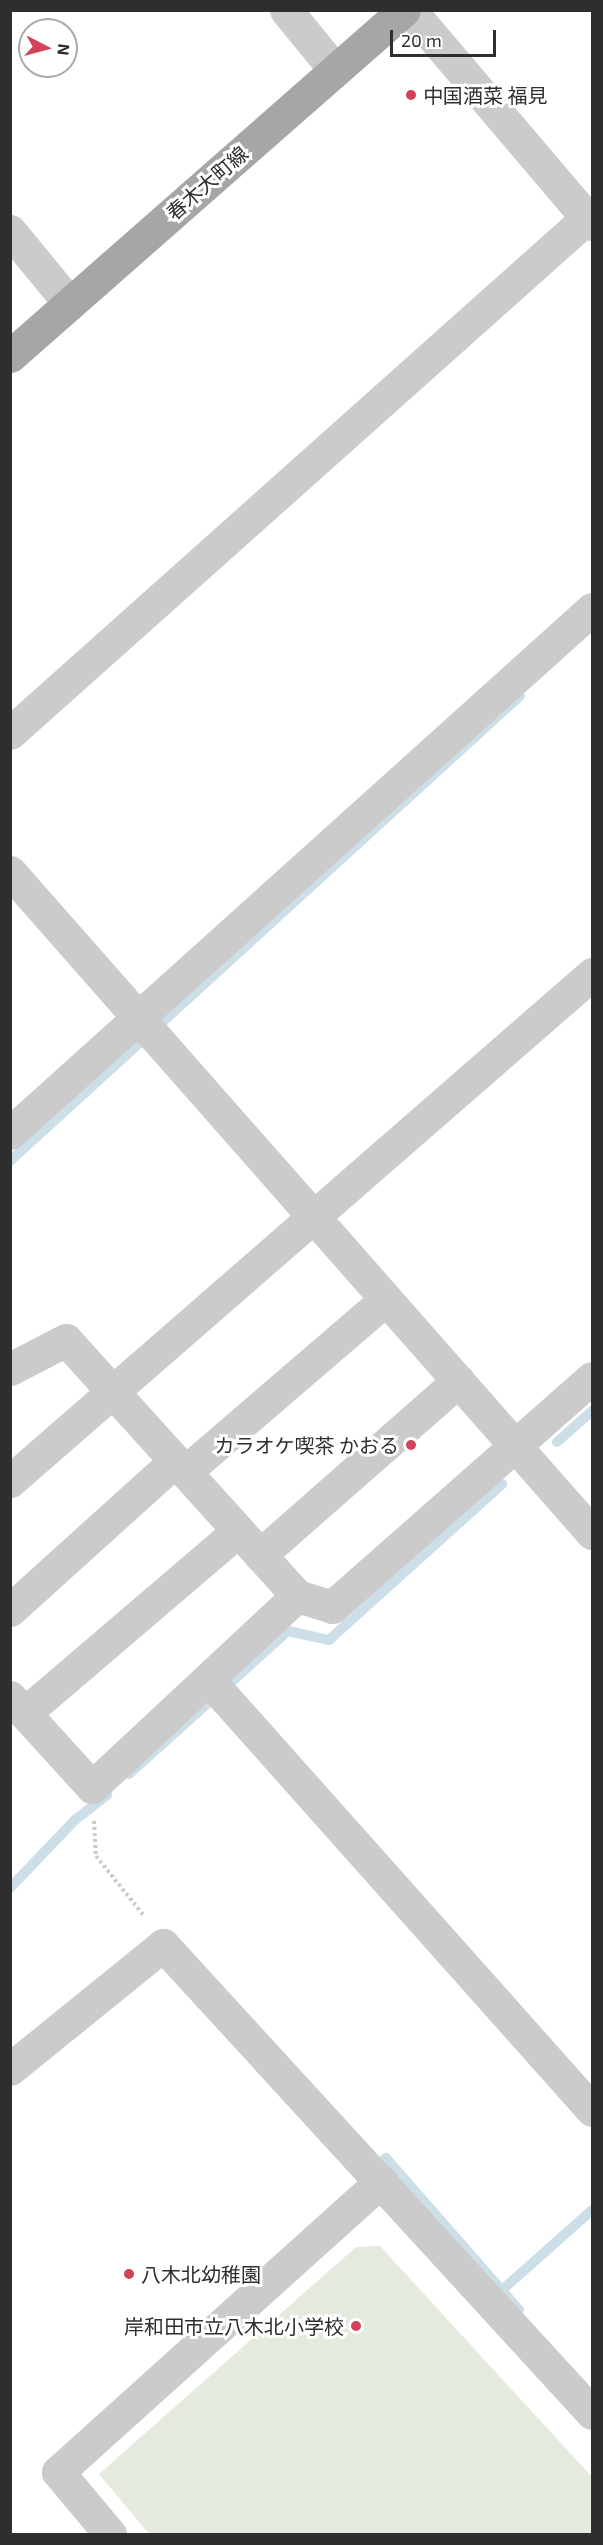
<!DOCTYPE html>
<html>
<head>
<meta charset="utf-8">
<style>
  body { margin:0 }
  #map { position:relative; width:603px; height:2545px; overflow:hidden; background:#fff; font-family:"Exo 2","Noto Sans JP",sans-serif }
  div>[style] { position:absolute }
  .green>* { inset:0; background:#e5eade }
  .stream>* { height:10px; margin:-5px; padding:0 5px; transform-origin:5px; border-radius:5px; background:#ccdfe8 }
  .path>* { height:4px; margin-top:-2px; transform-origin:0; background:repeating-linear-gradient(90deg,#cbcbcb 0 3px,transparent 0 6px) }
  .minor>* { height:33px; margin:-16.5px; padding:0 16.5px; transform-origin:16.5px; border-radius:16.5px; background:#cbcbcb }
  .major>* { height:33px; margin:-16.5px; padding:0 16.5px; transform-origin:16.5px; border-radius:16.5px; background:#a6a6a6 }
  .dots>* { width:16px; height:16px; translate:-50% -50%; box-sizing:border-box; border:3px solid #fff; border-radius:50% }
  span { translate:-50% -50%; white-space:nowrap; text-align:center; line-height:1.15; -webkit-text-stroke:6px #fff; paint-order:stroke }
  .poi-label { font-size:20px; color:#2e2e2e }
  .left { translate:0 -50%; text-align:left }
  .right { translate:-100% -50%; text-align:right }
  .street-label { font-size:20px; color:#2e2e2e }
  .frame { position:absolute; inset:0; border:12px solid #2e2e2e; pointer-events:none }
  .north { position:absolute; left:18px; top:18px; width:60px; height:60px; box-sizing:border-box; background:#fff; border:2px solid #ababab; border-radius:50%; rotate:96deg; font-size:16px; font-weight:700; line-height:24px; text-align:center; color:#2e2e2e }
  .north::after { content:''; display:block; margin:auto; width:21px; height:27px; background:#d24358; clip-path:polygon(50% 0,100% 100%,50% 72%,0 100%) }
  .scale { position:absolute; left:390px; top:30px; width:106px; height:27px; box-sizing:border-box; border:3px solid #2e2e2e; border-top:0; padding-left:8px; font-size:18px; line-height:21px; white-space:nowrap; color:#2e2e2e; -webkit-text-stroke:4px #fff; paint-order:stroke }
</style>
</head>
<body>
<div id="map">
  <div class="green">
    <div style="clip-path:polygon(380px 2246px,592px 2477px,592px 2534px,149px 2534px,99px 2474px,356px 2247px)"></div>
  </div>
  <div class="stream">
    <div style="left:10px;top:1161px;width:690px;rotate:-42.36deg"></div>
    <div style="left:557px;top:1442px;width:47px;rotate:-41.5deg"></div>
    <div style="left:129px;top:1774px;width:214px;rotate:-42deg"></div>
    <div style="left:288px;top:1631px;width:42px;rotate:12.4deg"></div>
    <div style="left:329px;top:1640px;width:233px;rotate:-42deg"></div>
    <div style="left:10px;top:1888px;width:94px;rotate:-46.3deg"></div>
    <div style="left:75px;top:1820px;width:41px;rotate:-38deg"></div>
    <div style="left:374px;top:2169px;width:16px;rotate:-43deg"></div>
    <div style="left:386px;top:2158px;width:202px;rotate:48.8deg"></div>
    <div style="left:502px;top:2290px;width:120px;rotate:-41.6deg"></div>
  </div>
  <div class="path">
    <div style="left:94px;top:1821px;width:35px;rotate:87deg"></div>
    <div style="left:96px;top:1856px;width:77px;rotate:51.3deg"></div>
  </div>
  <div class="minor">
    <div style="left:286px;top:10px;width:77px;rotate:50.8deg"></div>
    <div style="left:410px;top:10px;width:281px;rotate:49.6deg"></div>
    <div style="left:10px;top:231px;width:94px;rotate:50.6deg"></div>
    <div style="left:10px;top:733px;width:773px;rotate:-41.75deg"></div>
    <div style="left:10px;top:872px;width:881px;rotate:48.64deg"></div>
    <div style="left:10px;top:1133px;width:783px;rotate:-42deg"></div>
    <div style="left:10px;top:1369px;width:63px;rotate:-27.4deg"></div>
    <div style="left:66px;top:1340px;width:345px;rotate:47.9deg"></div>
    <div style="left:185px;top:1472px;width:265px;rotate:-40.7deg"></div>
    <div style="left:10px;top:1481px;width:772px;rotate:-41.06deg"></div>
    <div style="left:260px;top:1555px;width:264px;rotate:-41.3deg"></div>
    <div style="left:10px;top:1610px;width:222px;rotate:-42.1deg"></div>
    <div style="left:208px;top:1679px;width:577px;rotate:48.3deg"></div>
    <div style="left:10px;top:1697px;width:122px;rotate:47.7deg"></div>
    <div style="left:92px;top:1787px;width:280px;rotate:-43deg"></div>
    <div style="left:297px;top:1596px;width:37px;rotate:17deg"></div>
    <div style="left:332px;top:1607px;width:346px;rotate:-41.4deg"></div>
    <div style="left:26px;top:1712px;width:279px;rotate:-40.5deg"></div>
    <div style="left:10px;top:2069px;width:197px;rotate:-39deg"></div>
    <div style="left:163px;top:1945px;width:635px;rotate:47.49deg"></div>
    <div style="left:110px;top:2534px;width:81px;rotate:-130deg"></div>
    <div style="left:58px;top:2472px;width:435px;rotate:-42deg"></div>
  </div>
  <div class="major">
    <div style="left:10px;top:356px;width:524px;rotate:-41.29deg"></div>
  </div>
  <div class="dots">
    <div style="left:411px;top:95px;background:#d24358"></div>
    <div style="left:411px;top:1445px;background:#d24358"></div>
    <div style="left:129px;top:2274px;background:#d24358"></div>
    <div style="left:356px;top:2326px;background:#d24358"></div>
  </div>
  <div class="poi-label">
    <span class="left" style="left:423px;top:95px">中国酒菜 福見</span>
    <span class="right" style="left:399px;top:1445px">カラオケ喫茶 かおる</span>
    <span class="left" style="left:141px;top:2274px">八木北幼稚園</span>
    <span class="right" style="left:344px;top:2326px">岸和田市立八木北小学校</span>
  </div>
  <div class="street-label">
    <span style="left:207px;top:183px;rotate:-41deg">春木大町線</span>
  </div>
  <div class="frame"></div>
  <div class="north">N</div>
  <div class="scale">20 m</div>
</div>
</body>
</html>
